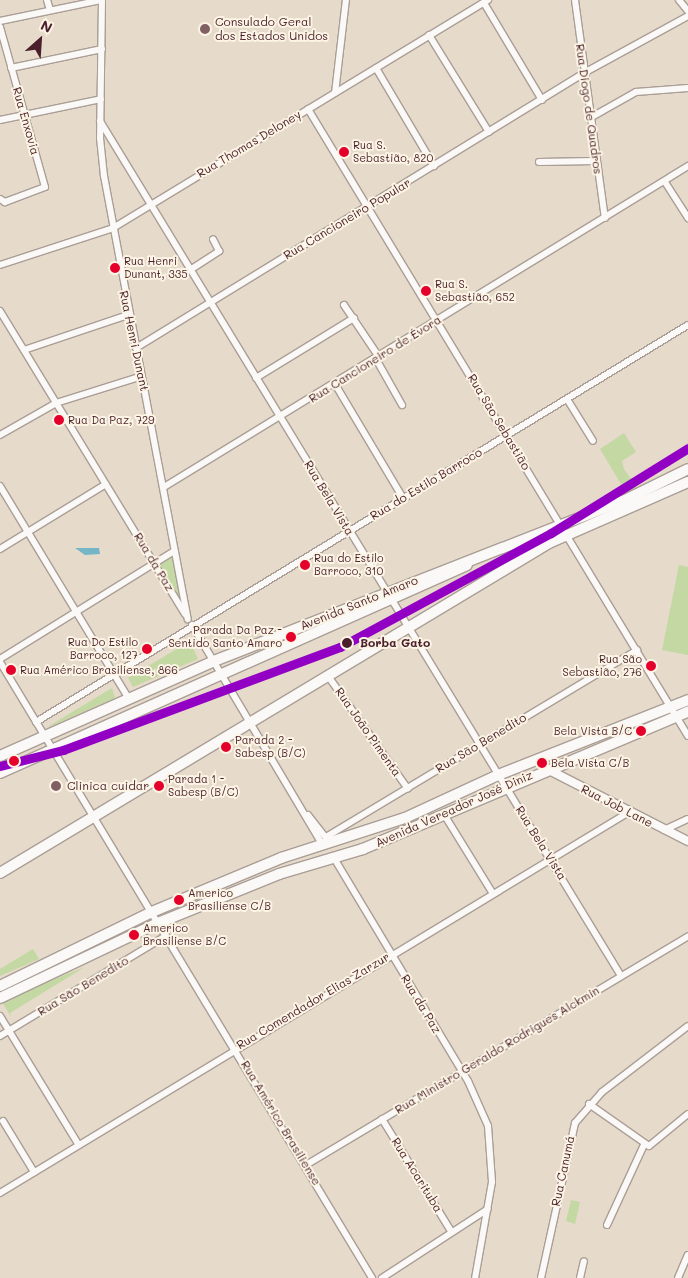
<!DOCTYPE html>
<html>
<head>
<meta charset="utf-8">
<style>
  body { margin:0 }
  #map { position:relative; width:688px; height:1278px; overflow:hidden; background:#e6daca; font-family:Mali,sans-serif }
  div>[style] { position:absolute }
  .green>* { inset:0; background:#c3d8a3 }
  .water>* { inset:0; background:#74b6c5 }
  .roads { filter:drop-shadow(1px 0 #aa9e96) drop-shadow(-1px 0 #aa9e96) drop-shadow(0 1px #aa9e96) drop-shadow(0 -1px #aa9e96) }
  .minor>* { height:6px; margin:-3px; padding:0 3px; transform-origin:3px; border-radius:3px; background:#fbf9f7 }
  .tertiary>* { height:8px; margin:-4px; padding:0 4px; transform-origin:4px; border-radius:4px; background:#fbf9f7 }
  .primary>* { height:10px; margin:-5px; padding:0 5px; transform-origin:5px; border-radius:5px; background:#fbf9f7 }
  .metro-1>* { height:9px; margin:-4.5px; padding:0 4.5px; transform-origin:4.5px; border-radius:4.5px; background:#9200c3 }
  .dots>* { width:14px; height:14px; translate:-50% -50%; box-sizing:border-box; border:2px solid #fcf5e5; border-radius:50% }
  span { translate:-50% -50%; white-space:nowrap; text-align:center; line-height:1.15; -webkit-text-stroke:4px #fcf5e5; paint-order:stroke }
  .bus-label { font-size:11px; color:#4a1f2b }
  .left { translate:0 -50%; text-align:left }
  .right { translate:-100% -50%; text-align:right }
  .poi-label { font-size:12px; color:#4a1f2b }
  .street-label { font-size:12px; color:#4a1f2b }
  .stop-label { font-size:12px; color:#4a1f2b; font-weight:700 }
  .north { position:absolute; left:15px; top:15px; width:50px; height:50px; -webkit-text-stroke:4px #fcf5e5; paint-order:stroke; rotate:26deg; font-size:14px; font-weight:700; line-height:20px; text-align:center; color:#4a1f2b }
  .north::after { content:''; display:block; margin:auto; width:18px; height:22px; background:#4a1f2b; clip-path:polygon(50% 0,100% 100%,50% 72%,0 100%) }
</style>
</head>
<body>
<div id="map">
  <div class="green">
    <div style="clip-path:polygon(624px 433px,636px 452px,622px 461px,624px 469px,638px 489px,627px 494px,600px 449px)"></div>
    <div style="clip-path:polygon(174px 553px,182px 606px,158px 566px)"></div>
    <div style="clip-path:polygon(679px 565px,688px 567px,688px 655px,662px 650px)"></div>
    <div style="clip-path:polygon(190px 641px,198px 659px,133px 687px,128px 678px)"></div>
    <div style="clip-path:polygon(112px 688px,115px 698px,49px 727px,49px 726px)"></div>
    <div style="clip-path:polygon(33px 949px,39px 959px,0 976px,0 969px)"></div>
    <div style="clip-path:polygon(85px 967px,10px 1013px,11px 1017px,1px 1000px)"></div>
    <div style="clip-path:polygon(571px 1200px,580px 1202px,575px 1224px,566px 1221px)"></div>
  </div>
  <div class="water">
    <div style="clip-path:polygon(75px 548px,99px 548px,100px 554px,85px 555px)"></div>
  </div>
  <div class="roads">
    <div class="minor">
      <div style="left:47px;top:0;width:10px;rotate:73deg"></div>
      <div style="left:102px;top:0;width:138px;rotate:90.8deg"></div>
      <div style="left:100px;top:138px;width:38px;rotate:84deg"></div>
      <div style="left:104px;top:176px;width:451px;rotate:79.3deg"></div>
      <div style="left:575px;top:0;width:220px;rotate:82.2deg"></div>
      <div style="left:679px;top:0;width:14px;rotate:51deg"></div>
      <div style="left:484px;top:3px;width:113px;rotate:59.1deg"></div>
      <div style="left:0;top:21px;width:103px;rotate:-11.7deg"></div>
      <div style="left:0;top:27px;width:166px;rotate:74.3deg"></div>
      <div style="left:45px;top:187px;width:43px;rotate:159.4deg"></div>
      <div style="left:5px;top:202px;width:6px;rotate:-149deg"></div>
      <div style="left:429px;top:35px;width:114px;rotate:58.3deg"></div>
      <div style="left:11px;top:68px;width:93px;rotate:-11.8deg"></div>
      <div style="left:376px;top:68px;width:114px;rotate:59.4deg"></div>
      <div style="left:335px;top:93px;width:94px;rotate:-83.3deg"></div>
      <div style="left:308px;top:109px;width:733px;rotate:58.78deg"></div>
      <div style="left:590px;top:118px;width:53px;rotate:-29.5deg"></div>
      <div style="left:636px;top:92px;width:52px;rotate:-4.4deg"></div>
      <div style="left:0;top:120px;width:103px;rotate:-11.7deg"></div>
      <div style="left:100px;top:121px;width:1001px;rotate:58.64deg"></div>
      <div style="left:539px;top:162px;width:56px;rotate:-1deg"></div>
      <div style="left:665px;top:182px;width:43px;rotate:57.4deg"></div>
      <div style="left:0;top:265px;width:119px;rotate:-18.1deg"></div>
      <div style="left:113px;top:228px;width:439px;rotate:-31.3deg"></div>
      <div style="left:190px;top:270px;width:35px;rotate:-33deg"></div>
      <div style="left:219px;top:251px;width:13px;rotate:-117deg"></div>
      <div style="left:344px;top:305px;width:63px;rotate:56.1deg"></div>
      <div style="left:0;top:311px;width:355px;rotate:58.6deg"></div>
      <div style="left:136px;top:348px;width:526px;rotate:-31.54deg"></div>
      <div style="left:584px;top:73px;width:119px;rotate:-28.7deg"></div>
      <div style="left:24px;top:350px;width:110px;rotate:-18.6deg"></div>
      <div style="left:376px;top:359px;width:53px;rotate:60.5deg"></div>
      <div style="left:256px;top:378px;width:115px;rotate:-31.5deg"></div>
      <div style="left:335px;top:384px;width:133px;rotate:59.2deg"></div>
      <div style="left:567px;top:399px;width:49px;rotate:58.2deg"></div>
      <div style="left:0;top:435px;width:64px;rotate:-29.7deg"></div>
      <div style="left:56px;top:403px;width:90px;rotate:-17.4deg"></div>
      <div style="left:0;top:486px;width:249px;rotate:58.8deg"></div>
      <div style="left:164px;top:487px;width:615px;rotate:-31.49deg"></div>
      <div style="left:0;top:549px;width:124px;rotate:-31.5deg"></div>
      <div style="left:192px;top:625px;width:257px;rotate:59.3deg"></div>
      <div style="left:0;top:659px;width:205px;rotate:-31.8deg"></div>
      <div style="left:0;top:662px;width:720px;rotate:58.87deg"></div>
      <div style="left:328px;top:676px;width:138px;rotate:54.7deg"></div>
      <div style="left:36px;top:722px;width:763px;rotate:-31.34deg"></div>
      <div style="left:308px;top:815px;width:33px;rotate:52deg"></div>
      <div style="left:445px;top:816px;width:89px;rotate:58.3deg"></div>
      <div style="left:664px;top:830px;width:26px;rotate:-25deg"></div>
      <div style="left:326px;top:837px;width:363px;rotate:-31deg"></div>
      <div style="left:334px;top:858px;width:260px;rotate:59deg"></div>
      <div style="left:468px;top:1081px;width:49px;rotate:66deg"></div>
      <div style="left:488px;top:1126px;width:56px;rotate:85.9deg"></div>
      <div style="left:492px;top:1182px;width:97px;rotate:100deg"></div>
      <div style="left:0;top:1016px;width:150px;rotate:58.6deg"></div>
      <div style="left:0;top:1036px;width:194px;rotate:-31.1deg"></div>
      <div style="left:589px;top:1104px;width:73px;rotate:35deg"></div>
      <div style="left:649px;top:1146px;width:50px;rotate:-39.4deg"></div>
      <div style="left:382px;top:1119px;width:132px;rotate:58.4deg"></div>
      <div style="left:3px;top:1121px;width:60px;rotate:58.7deg"></div>
      <div style="left:306px;top:1165px;width:445px;rotate:-30.9deg"></div>
      <div style="left:0;top:1193px;width:735px;rotate:-31.2deg"></div>
      <div style="left:607px;top:1225px;width:88px;rotate:-65.2deg"></div>
      <div style="left:382px;top:1278px;width:126px;rotate:-33.1deg"></div>
      <div style="left:541px;top:1278px;width:159px;rotate:-77.6deg"></div>
      <div style="left:575px;top:1123px;width:41px;rotate:-48.9deg"></div>
      <div style="left:602px;top:1092px;width:108px;rotate:-37.5deg"></div>
      <div style="left:580px;top:1278px;width:17px;rotate:-77deg"></div>
      <div style="left:678px;top:1278px;width:25px;rotate:-67deg"></div>
    </div>
    <div class="tertiary">
      <div style="left:547px;top:769px;width:158px;rotate:27.1deg"></div>
    </div>
    <div class="primary">
      <div style="left:0;top:756px;width:234px;rotate:-23.9deg"></div>
      <div style="left:214px;top:661px;width:439px;rotate:-21.4deg"></div>
      <div style="left:623px;top:501px;width:72px;rotate:-26.2deg"></div>
      <div style="left:0;top:773px;width:511px;rotate:-24.01deg"></div>
      <div style="left:0;top:873px;width:641px;rotate:-31.01deg"></div>
      <div style="left:549px;top:543px;width:152px;rotate:-23.7deg"></div>
      <div style="left:0;top:986px;width:169px;rotate:-26deg"></div>
      <div style="left:152px;top:912px;width:140px;rotate:-22.7deg"></div>
      <div style="left:281px;top:858px;width:130px;rotate:-17.9deg"></div>
      <div style="left:405px;top:818px;width:102px;rotate:-24.8deg"></div>
      <div style="left:498px;top:775px;width:204px;rotate:-21.5deg"></div>
      <div style="left:0;top:998px;width:175px;rotate:-25.4deg"></div>
      <div style="left:158px;top:923px;width:131px;rotate:-22deg"></div>
      <div style="left:279px;top:874px;width:88px;rotate:-16.6deg"></div>
      <div style="left:363px;top:849px;width:353px;rotate:-22.9deg"></div>
    </div>
  </div>
  <div class="metro-1">
    <div style="left:0;top:766px;width:65px;rotate:-14.3deg"></div>
    <div style="left:63px;top:750px;width:296px;rotate:-20.4deg"></div>
    <div style="left:340px;top:647px;width:240px;rotate:-28.4deg"></div>
    <div style="left:551px;top:533px;width:161px;rotate:-31.8deg"></div>
  </div>
  <div class="dots">
    <div style="left:205px;top:29px;background:#816063"></div>
    <div style="left:344px;top:152px;background:#e4002b"></div>
    <div style="left:115px;top:268px;background:#e4002b"></div>
    <div style="left:426px;top:291px;background:#e4002b"></div>
    <div style="left:59px;top:420px;background:#e4002b"></div>
    <div style="left:305px;top:565px;background:#e4002b"></div>
    <div style="left:291px;top:637px;background:#e4002b"></div>
    <div style="left:347px;top:643px;background:#4a1f2b"></div>
    <div style="left:147px;top:649px;background:#e4002b"></div>
    <div style="left:651px;top:666px;background:#e4002b"></div>
    <div style="left:11px;top:670px;background:#e4002b"></div>
    <div style="left:641px;top:731px;background:#e4002b"></div>
    <div style="left:226px;top:747px;background:#e4002b"></div>
    <div style="left:14px;top:761px;background:#e4002b"></div>
    <div style="left:542px;top:763px;background:#e4002b"></div>
    <div style="left:56px;top:786px;background:#816063"></div>
    <div style="left:159px;top:786px;background:#e4002b"></div>
    <div style="left:179px;top:900px;background:#e4002b"></div>
    <div style="left:134px;top:935px;background:#e4002b"></div>
  </div>
  <div class="bus-label">
    <span class="left" style="left:353px;top:152px">Rua S.<br>Sebastião, 820</span>
    <span class="left" style="left:124px;top:268px">Rua Henri<br>Dunant, 335</span>
    <span class="left" style="left:435px;top:291px">Rua S.<br>Sebastião, 652</span>
    <span class="left" style="left:68px;top:420px">Rua Da Paz, 729</span>
    <span class="left" style="left:314px;top:565px">Rua do Estilo<br>Barroco, 310</span>
    <span class="right" style="left:282px;top:637px">Parada Da Paz -<br>Sentido Santo Amaro</span>
    <span class="right" style="left:138px;top:649px">Rua Do Estilo<br>Barroco, 127</span>
    <span class="right" style="left:642px;top:666px">Rua São<br>Sebastião, 276</span>
    <span class="left" style="left:20px;top:670px">Rua Américo Brasiliense, 866</span>
    <span class="right" style="left:632px;top:731px">Bela Vista B/C</span>
    <span class="left" style="left:235px;top:747px">Parada 2 -<br>Sabesp (B/C)</span>
    <span class="left" style="left:551px;top:763px">Bela Vista C/B</span>
    <span class="left" style="left:168px;top:786px">Parada 1 -<br>Sabesp (B/C)</span>
    <span class="left" style="left:188px;top:900px">Americo<br>Brasiliense C/B</span>
    <span class="left" style="left:143px;top:935px">Americo<br>Brasiliense B/C</span>
  </div>
  <div class="poi-label">
    <span class="left" style="left:215px;top:29px">Consulado Geral<br>dos Estados Unidos</span>
    <span class="left" style="left:67px;top:786px">Clinica cuidar</span>
  </div>
  <div class="street-label">
    <span style="left:589px;top:109px;rotate:82deg">Rua Diogo de Quadros</span>
    <span style="left:26px;top:121px;rotate:74deg">Rua Enxovia</span>
    <span style="left:249px;top:144px;rotate:-31deg">Rua Thomas Deloney</span>
    <span style="left:347px;top:219px;rotate:-31deg">Rua Cancioneiro Popular</span>
    <span style="left:134px;top:341px;rotate:78deg">Rua Henri Dunant</span>
    <span style="left:375px;top:359px;rotate:-32deg">Rua Cancioneiro de Évora</span>
    <span style="left:499px;top:422px;rotate:59deg">Rua São Sebastião</span>
    <span style="left:426px;top:484px;rotate:-31deg">Rua do Estilo Barroco</span>
    <span style="left:329px;top:498px;rotate:59deg">Rua Bela Vista</span>
    <span style="left:154px;top:562px;rotate:59deg">Rua da Paz</span>
    <span style="left:359px;top:603px;rotate:-22deg">Avenida Santo Amaro</span>
    <span style="left:368px;top:732px;rotate:55deg">Rua João Pimenta</span>
    <span style="left:481px;top:743px;rotate:-31deg">Rua São Benedito</span>
    <span style="left:617px;top:806px;rotate:27deg">Rua Job Lane</span>
    <span style="left:454px;top:809px;rotate:-24deg">Avenida Vereador José Diniz</span>
    <span style="left:541px;top:843px;rotate:58deg">Rua Bela Vista</span>
    <span style="left:83px;top:986px;rotate:-31deg">Rua São Benedito</span>
    <span style="left:313px;top:1001px;rotate:-31deg">Rua Comendador Elias Zarzur</span>
    <span style="left:421px;top:1004px;rotate:59deg">Rua da Paz</span>
    <span style="left:497px;top:1050px;rotate:-31deg">Rua Ministro Geraldo Rodrigues Alckmin</span>
    <span style="left:281px;top:1123px;rotate:59deg">Rua Américo Brasiliense</span>
    <span style="left:563px;top:1171px;rotate:-78deg">Rua Canumá</span>
    <span style="left:417px;top:1175px;rotate:58deg">Rua Acarituba</span>
  </div>
  <div class="stop-label">
    <span class="left" style="left:360px;top:643px">Borba Gato</span>
  </div>
  <div class="north">N</div>
</div>
</body>
</html>
